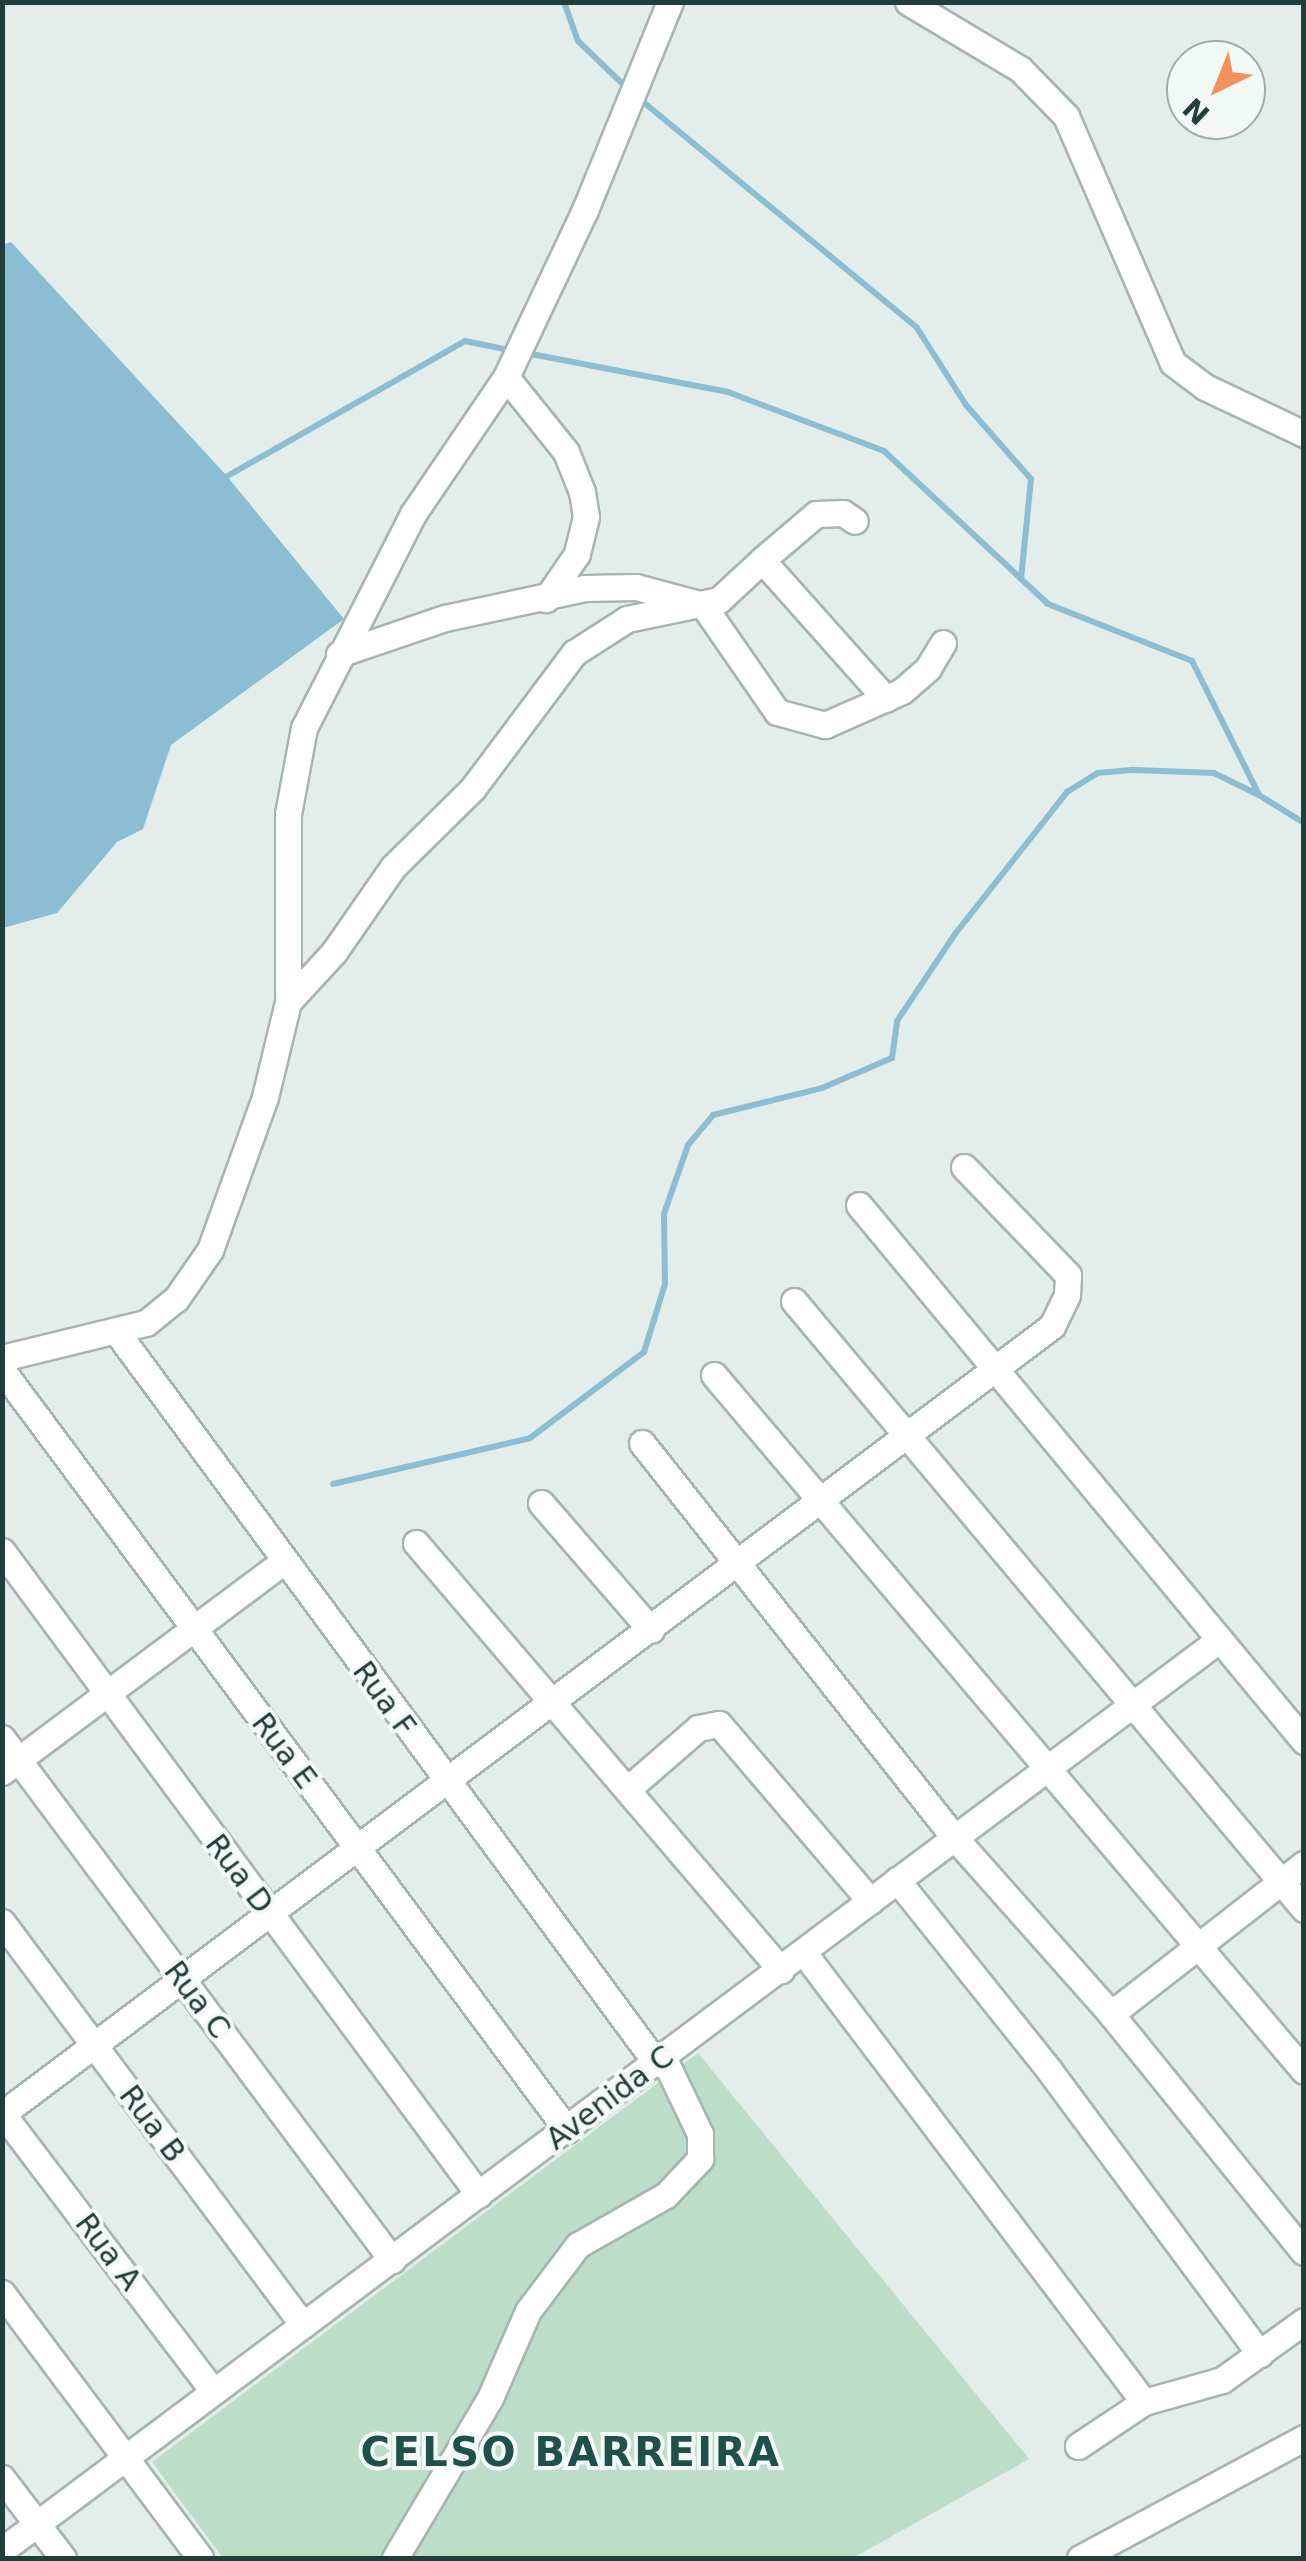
<!DOCTYPE html>
<html>
<head>
<meta charset="utf-8">
<style>
  body { margin:0 }
  #map { position:relative; width:1306px; height:2561px; overflow:hidden; background:#e3ede9; font-family:"DejaVu Sans",sans-serif }
  div>[style] { position:absolute }
  .green>* { inset:0; background:#bcdec9 }
  .water>* { inset:0; background:#8bbed2 }
  .stream>* { height:6px; margin:-3px; padding:0 3px; transform-origin:3px; border-radius:3px; background:#8bbed2 }
  .roads { filter:drop-shadow(2px 0 #a5b5b1) drop-shadow(-2px 0 #a5b5b1) drop-shadow(0 2px #a5b5b1) drop-shadow(0 -2px #a5b5b1) }
  .minor>* { height:25px; margin:-12.5px; padding:0 12.5px; transform-origin:12.5px; border-radius:12.5px; background:#fff }
  span { translate:-50% -50%; white-space:nowrap; text-align:center; line-height:1.15; -webkit-text-stroke:8px #f3f9f7; paint-order:stroke }
  .street-label { font-size:30px; color:#223e3a }
  .district-label { font-size:40px; color:#1e514a; font-weight:700; letter-spacing:2.5px }
  .frame { position:absolute; inset:0; border:5px solid #223e3a; pointer-events:none }
  .north { position:absolute; left:1166px; top:40px; width:100px; height:100px; box-sizing:border-box; background:#f3f9f7; border:2px solid #9faeab; border-radius:50%; rotate:223deg; font-size:28px; font-weight:700; line-height:40px; text-align:center; color:#223e3a }
  .north::after { content:''; display:block; margin:auto; width:35px; height:45px; background:#f2925b; clip-path:polygon(50% 0,100% 100%,50% 72%,0 100%) }
</style>
</head>
<body>
<div id="map">
  <div class="green">
    <div style="clip-path:polygon(698px 2053px,1029px 2459px,853px 2558px,223px 2558px,152px 2462px)"></div>
  </div>
  <div class="water">
    <div style="clip-path:polygon(11px 242px,226px 475px,344px 619px,171px 745px,143px 829px,117px 842px,57px 913px,3px 928px,2px 245px)"></div>
  </div>
  <div class="stream">
    <div style="left:564px;top:2px;width:41px;rotate:70.3deg"></div>
    <div style="left:578px;top:41px;width:68px;rotate:43.8deg"></div>
    <div style="left:636px;top:96px;width:364px;rotate:39.5deg"></div>
    <div style="left:917px;top:328px;width:91px;rotate:57.5deg"></div>
    <div style="left:966px;top:405px;width:98px;rotate:48.7deg"></div>
    <div style="left:1031px;top:479px;width:100px;rotate:95.7deg"></div>
    <div style="left:526px;top:353px;width:206px;rotate:10.9deg"></div>
    <div style="left:728px;top:392px;width:167px;rotate:20.7deg"></div>
    <div style="left:884px;top:451px;width:224px;rotate:43deg"></div>
    <div style="left:1048px;top:604px;width:155px;rotate:21.6deg"></div>
    <div style="left:1192px;top:661px;width:150px;rotate:63.4deg"></div>
    <div style="left:1259px;top:795px;width:53px;rotate:31.9deg"></div>
    <div style="left:224px;top:478px;width:277px;rotate:-29.6deg"></div>
    <div style="left:465px;top:341px;width:50px;rotate:11.5deg"></div>
    <div style="left:333px;top:1484px;width:202px;rotate:-13.1deg"></div>
    <div style="left:530px;top:1438px;width:143px;rotate:-37deg"></div>
    <div style="left:644px;top:1352px;width:71px;rotate:-72.8deg"></div>
    <div style="left:665px;top:1284px;width:70px;rotate:-90.8deg"></div>
    <div style="left:664px;top:1214px;width:73px;rotate:-70.8deg"></div>
    <div style="left:688px;top:1145px;width:39px;rotate:-50deg"></div>
    <div style="left:713px;top:1115px;width:112px;rotate:-13.9deg"></div>
    <div style="left:822px;top:1088px;width:76px;rotate:-23.2deg"></div>
    <div style="left:892px;top:1058px;width:37px;rotate:-82deg"></div>
    <div style="left:897px;top:1021px;width:105px;rotate:-56.3deg"></div>
    <div style="left:955px;top:934px;width:181px;rotate:-51.7deg"></div>
    <div style="left:1067px;top:792px;width:36px;rotate:-32deg"></div>
    <div style="left:1098px;top:773px;width:36px;rotate:-5deg"></div>
    <div style="left:1134px;top:770px;width:80px;rotate:2.1deg"></div>
    <div style="left:1214px;top:773px;width:50px;rotate:26.1deg"></div>
  </div>
  <div class="roads">
    <div class="minor">
      <div style="left:908px;top:2px;width:131px;rotate:30.9deg"></div>
      <div style="left:1020px;top:69px;width:66px;rotate:45.6deg"></div>
      <div style="left:1066px;top:116px;width:269px;rotate:66.6deg"></div>
      <div style="left:1173px;top:363px;width:40px;rotate:37deg"></div>
      <div style="left:1205px;top:387px;width:110px;rotate:25.4deg"></div>
      <div style="left:506px;top:377px;width:96px;rotate:51.3deg"></div>
      <div style="left:566px;top:452px;width:43px;rotate:68.2deg"></div>
      <div style="left:582px;top:492px;width:25px;rotate:81deg"></div>
      <div style="left:586px;top:517px;width:38px;rotate:104deg"></div>
      <div style="left:577px;top:554px;width:55px;rotate:124.6deg"></div>
      <div style="left:762px;top:560px;width:71px;rotate:-40.4deg"></div>
      <div style="left:816px;top:514px;width:27px;rotate:-2deg"></div>
      <div style="left:843px;top:513px;width:14px;rotate:34deg"></div>
      <div style="left:339px;top:654px;width:112px;rotate:-18.8deg"></div>
      <div style="left:445px;top:618px;width:143px;rotate:-12.1deg"></div>
      <div style="left:585px;top:588px;width:51px;rotate:-1.1deg"></div>
      <div style="left:636px;top:587px;width:69px;rotate:15deg"></div>
      <div style="left:703px;top:605px;width:130px;rotate:55.3deg"></div>
      <div style="left:777px;top:712px;width:50px;rotate:15.2deg"></div>
      <div style="left:825px;top:725px;width:84px;rotate:-23.8deg"></div>
      <div style="left:902px;top:691px;width:35px;rotate:-41deg"></div>
      <div style="left:928px;top:668px;width:29px;rotate:-59deg"></div>
      <div style="left:288px;top:1002px;width:68px;rotate:-47.4deg"></div>
      <div style="left:334px;top:952px;width:103px;rotate:-55.2deg"></div>
      <div style="left:393px;top:867px;width:112px;rotate:-44.6deg"></div>
      <div style="left:473px;top:788px;width:169px;rotate:-53.2deg"></div>
      <div style="left:574px;top:653px;width:63px;rotate:-32.7deg"></div>
      <div style="left:627px;top:619px;width:94px;rotate:-11.7deg"></div>
      <div style="left:719px;top:600px;width:59px;rotate:-42.9deg"></div>
      <div style="left:762px;top:560px;width:186px;rotate:48.3deg"></div>
      <div style="left:859px;top:1205px;width:697px;rotate:50.3deg"></div>
      <div style="left:794px;top:1301px;width:794px;rotate:50.01deg"></div>
      <div style="left:116px;top:1331px;width:911px;rotate:53.57deg"></div>
      <div style="left:2px;top:1358px;width:148px;rotate:-13.7deg"></div>
      <div style="left:146px;top:1323px;width:38px;rotate:-39deg"></div>
      <div style="left:176px;top:1299px;width:60px;rotate:-55.2deg"></div>
      <div style="left:210px;top:1250px;width:163px;rotate:-70.2deg"></div>
      <div style="left:265px;top:1097px;width:98px;rotate:-76.4deg"></div>
      <div style="left:288px;top:1002px;width:188px;rotate:-90deg"></div>
      <div style="left:288px;top:814px;width:87px;rotate:-79.5deg"></div>
      <div style="left:304px;top:728px;width:240px;rotate:-63deg"></div>
      <div style="left:413px;top:514px;width:166px;rotate:-55.8deg"></div>
      <div style="left:506px;top:377px;width:185px;rotate:-64.7deg"></div>
      <div style="left:585px;top:210px;width:225px;rotate:-67.8deg"></div>
      <div style="left:2px;top:1370px;width:947px;rotate:53.37deg"></div>
      <div style="left:714px;top:1375px;width:912px;rotate:49.71deg"></div>
      <div style="left:642px;top:1443px;width:503px;rotate:51.63deg"></div>
      <div style="left:954px;top:1837px;width:237px;rotate:48.4deg"></div>
      <div style="left:1111px;top:2014px;width:306px;rotate:51deg"></div>
      <div style="left:541px;top:1503px;width:168px;rotate:49.1deg"></div>
      <div style="left:416px;top:1543px;width:562px;rotate:49.48deg"></div>
      <div style="left:2px;top:1551px;width:801px;rotate:53.47deg"></div>
      <div style="left:2px;top:1738px;width:652px;rotate:53.24deg"></div>
      <div style="left:2px;top:1772px;width:352px;rotate:-36.8deg"></div>
      <div style="left:630px;top:1787px;width:90px;rotate:-40.9deg"></div>
      <div style="left:698px;top:1728px;width:21px;rotate:-11deg"></div>
      <div style="left:719px;top:1724px;width:233px;rotate:49.5deg"></div>
      <div style="left:897px;top:1880px;width:243px;rotate:51.3deg"></div>
      <div style="left:1049px;top:2070px;width:354px;rotate:53.4deg"></div>
      <div style="left:2px;top:1922px;width:503px;rotate:53.24deg"></div>
      <div style="left:804px;top:1953px;width:563px;rotate:52.87deg"></div>
      <div style="left:1111px;top:2014px;width:244px;rotate:-37.9deg"></div>
      <div style="left:2px;top:2113px;width:349px;rotate:52.8deg"></div>
      <div style="left:2px;top:2114px;width:1313px;rotate:-36.89deg"></div>
      <div style="left:1052px;top:1326px;width:34px;rotate:-64deg"></div>
      <div style="left:1067px;top:1295px;width:20px;rotate:-87deg"></div>
      <div style="left:1068px;top:1275px;width:150px;rotate:-133.9deg"></div>
      <div style="left:2px;top:2293px;width:331px;rotate:53.2deg"></div>
      <div style="left:1078px;top:2446px;width:79px;rotate:-33.7deg"></div>
      <div style="left:1144px;top:2402px;width:81px;rotate:-15.8deg"></div>
      <div style="left:1222px;top:2380px;width:101px;rotate:-35.7deg"></div>
      <div style="left:2px;top:2478px;width:101px;rotate:52.7deg"></div>
      <div style="left:2px;top:2550px;width:1516px;rotate:-36.79deg"></div>
      <div style="left:395px;top:2558px;width:186px;rotate:-59.3deg"></div>
      <div style="left:490px;top:2398px;width:95px;rotate:-66.4deg"></div>
      <div style="left:528px;top:2311px;width:83px;rotate:-52.9deg"></div>
      <div style="left:578px;top:2245px;width:101px;rotate:-29.6deg"></div>
      <div style="left:666px;top:2195px;width:50px;rotate:-46.6deg"></div>
      <div style="left:700px;top:2159px;width:25px;rotate:-90deg"></div>
      <div style="left:700px;top:2134px;width:83px;rotate:-115.6deg"></div>
      <div style="left:1080px;top:2558px;width:254px;rotate:-28.2deg"></div>
    </div>
  </div>
  <div class="street-label">
    <span style="left:384px;top:1699px;rotate:54deg">Rua F</span>
    <span style="left:284px;top:1751px;rotate:53deg">Rua E</span>
    <span style="left:239px;top:1874px;rotate:53deg">Rua D</span>
    <span style="left:197px;top:2000px;rotate:53deg">Rua C</span>
    <span style="left:610px;top:2098px;rotate:-37deg">Avenida C</span>
    <span style="left:152px;top:2124px;rotate:53deg">Rua B</span>
    <span style="left:108px;top:2252px;rotate:53deg">Rua A</span>
  </div>
  <div class="district-label">
    <span style="left:571px;top:2452px">CELSO BARREIRA</span>
  </div>
  <div class="frame"></div>
  <div class="north">N</div>
</div>
</body>
</html>
